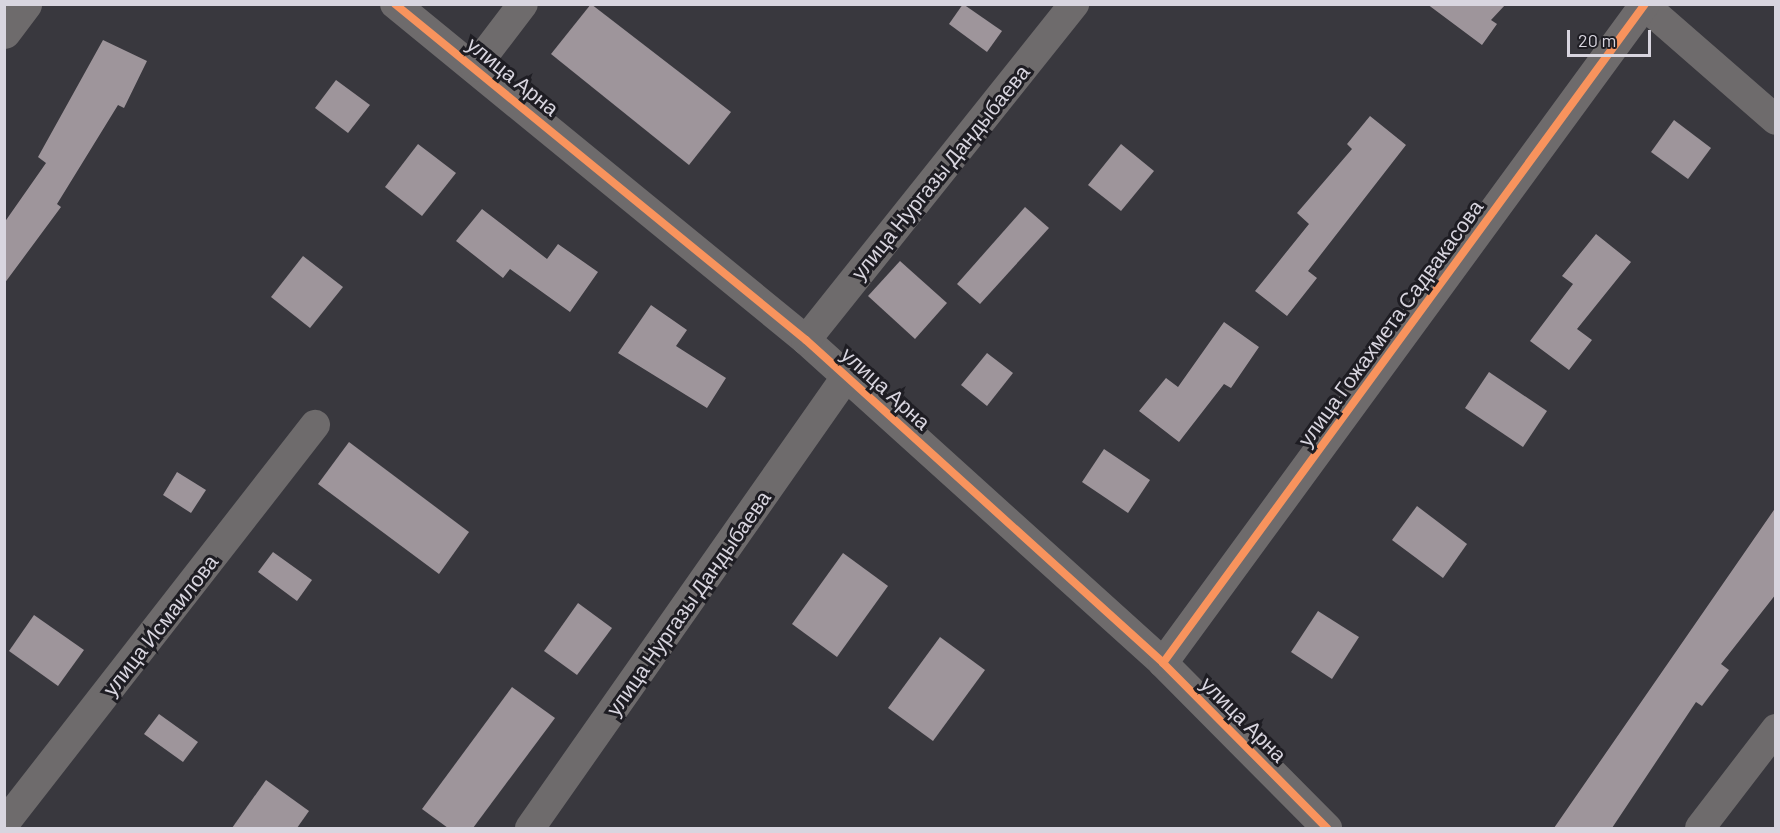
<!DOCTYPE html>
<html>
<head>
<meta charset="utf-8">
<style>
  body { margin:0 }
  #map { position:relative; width:1780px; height:833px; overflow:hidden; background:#39383e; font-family:Barlow,sans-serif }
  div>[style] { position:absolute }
  .building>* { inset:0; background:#9e959b }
  .minor>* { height:30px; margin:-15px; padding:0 15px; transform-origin:15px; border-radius:15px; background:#6e6b6c }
  .tertiary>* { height:33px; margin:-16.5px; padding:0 16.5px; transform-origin:16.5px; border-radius:16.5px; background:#6e6b6c }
  .cycleway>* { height:8px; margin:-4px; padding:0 4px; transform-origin:4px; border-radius:4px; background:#f8935d }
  span { translate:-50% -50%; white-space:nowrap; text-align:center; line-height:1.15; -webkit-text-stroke:6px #1e1d23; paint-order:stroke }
  .street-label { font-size:21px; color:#d8d5df }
  .frame { position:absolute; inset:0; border:6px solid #d8d5df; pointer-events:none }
  .scale { position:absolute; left:1567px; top:30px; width:84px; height:27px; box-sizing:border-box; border:3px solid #d8d5df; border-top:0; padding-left:8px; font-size:18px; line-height:21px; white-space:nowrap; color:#d8d5df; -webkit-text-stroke:4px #1e1d23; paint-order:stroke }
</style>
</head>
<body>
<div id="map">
  <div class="building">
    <div style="clip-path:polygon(591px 4px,731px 112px,689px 165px,551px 54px)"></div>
    <div style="clip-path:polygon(963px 4px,1002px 31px,987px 52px,949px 24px)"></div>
    <div style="clip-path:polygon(1427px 4px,1506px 4px,1491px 20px,1497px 24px,1482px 45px)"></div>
    <div style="clip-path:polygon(103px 40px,147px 61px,124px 108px,118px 105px,57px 204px,61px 207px,4px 284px,4px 223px,46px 163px,38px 157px)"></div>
    <div style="clip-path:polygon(336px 80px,370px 105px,348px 133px,315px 108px)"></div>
    <div style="clip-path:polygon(1370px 116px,1406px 145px,1308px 271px,1317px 278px,1287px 316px,1255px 291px,1309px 224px,1297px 213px,1352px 149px,1347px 144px)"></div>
    <div style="clip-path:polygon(1674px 120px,1711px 148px,1688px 179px,1651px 152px)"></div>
    <div style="clip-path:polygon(418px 144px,456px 173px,422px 216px,385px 187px)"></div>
    <div style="clip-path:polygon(1121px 144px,1154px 171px,1121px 211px,1088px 185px)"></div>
    <div style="clip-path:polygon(1025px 207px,1049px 228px,980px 304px,957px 284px)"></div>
    <div style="clip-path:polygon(482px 209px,547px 259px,558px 244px,598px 272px,570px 312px,510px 269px,503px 278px,456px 241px)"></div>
    <div style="clip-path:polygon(1596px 234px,1631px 262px,1577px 329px,1592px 340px,1569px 370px,1530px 341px,1573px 284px,1562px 276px)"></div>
    <div style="clip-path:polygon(303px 256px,343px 287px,310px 328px,271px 297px)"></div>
    <div style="clip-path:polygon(900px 261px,947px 303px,915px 339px,868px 296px)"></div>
    <div style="clip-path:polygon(651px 305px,687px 330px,676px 346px,726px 378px,707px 408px,618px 353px)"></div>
    <div style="clip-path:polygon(1224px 322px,1259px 347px,1231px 388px,1224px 384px,1179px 442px,1139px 411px,1166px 378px,1178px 387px)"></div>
    <div style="clip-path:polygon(987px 353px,1013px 373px,987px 406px,961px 385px)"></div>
    <div style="clip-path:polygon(1489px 372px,1547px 411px,1523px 447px,1465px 408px)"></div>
    <div style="clip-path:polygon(349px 442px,469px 532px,439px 574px,318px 484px)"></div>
    <div style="clip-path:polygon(1104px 449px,1150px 480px,1128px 513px,1082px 482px)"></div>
    <div style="clip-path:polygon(177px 472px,206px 490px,191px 513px,163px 495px)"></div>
    <div style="clip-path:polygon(1417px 506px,1467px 544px,1443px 578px,1392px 540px)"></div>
    <div style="clip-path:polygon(1776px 507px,1776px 594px,1721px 664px,1729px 670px,1702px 706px,1696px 702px,1612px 828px,1554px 828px)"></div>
    <div style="clip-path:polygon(273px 552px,312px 580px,297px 601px,258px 572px)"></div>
    <div style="clip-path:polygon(843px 553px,888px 586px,837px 657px,792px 624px)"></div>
    <div style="clip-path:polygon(578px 603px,612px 628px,577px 675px,544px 651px)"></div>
    <div style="clip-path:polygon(1318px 611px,1359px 637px,1332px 679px,1291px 652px)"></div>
    <div style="clip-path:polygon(34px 615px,84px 650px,58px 686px,9px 651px)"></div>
    <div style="clip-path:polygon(940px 637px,985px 670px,933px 741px,888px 708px)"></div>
    <div style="clip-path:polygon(512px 687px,555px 718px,473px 828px,448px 828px,422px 809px)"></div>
    <div style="clip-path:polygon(159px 714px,198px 742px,183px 762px,144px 734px)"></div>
    <div style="clip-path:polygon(266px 780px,309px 811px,297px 828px,232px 828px)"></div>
  </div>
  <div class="minor">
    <div style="left:395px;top:4px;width:531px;rotate:39.27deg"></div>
    <div style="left:806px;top:340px;width:481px;rotate:42.1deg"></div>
    <div style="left:1163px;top:663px;width:233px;rotate:45.2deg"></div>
    <div style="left:1643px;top:4px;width:176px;rotate:41.1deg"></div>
    <div style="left:475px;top:67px;width:79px;rotate:-52.7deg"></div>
    <div style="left:806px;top:340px;width:430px;rotate:-51.4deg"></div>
    <div style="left:1163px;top:663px;width:816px;rotate:-53.82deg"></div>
    <div style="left:4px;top:824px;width:506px;rotate:-52.07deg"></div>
    <div style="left:530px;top:828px;width:551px;rotate:-54.98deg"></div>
    <div style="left:1700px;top:828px;width:125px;rotate:-52.5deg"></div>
  </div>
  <div class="tertiary">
    <div style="left:4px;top:32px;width:35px;rotate:-53deg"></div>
  </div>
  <div class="cycleway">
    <div style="left:395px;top:4px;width:531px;rotate:39.27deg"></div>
    <div style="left:806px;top:340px;width:481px;rotate:42.1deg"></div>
    <div style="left:1163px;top:663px;width:233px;rotate:45.2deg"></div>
    <div style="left:1163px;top:663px;width:816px;rotate:-53.82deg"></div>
  </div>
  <div class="street-label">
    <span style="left:513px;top:76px;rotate:39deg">улица Арна</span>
    <span style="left:940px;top:172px;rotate:-51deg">улица Нургазы Дандыбаева</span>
    <span style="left:1390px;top:323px;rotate:-54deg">улица Гожахмета Садвакасова</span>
    <span style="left:886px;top:388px;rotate:42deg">улица Арна</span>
    <span style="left:688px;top:603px;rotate:-55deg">улица Нургазы Дандыбаева</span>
    <span style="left:160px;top:625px;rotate:-52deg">улица Исмаилова</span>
    <span style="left:1244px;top:719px;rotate:45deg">улица Арна</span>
  </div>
  <div class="frame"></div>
  <div class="scale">20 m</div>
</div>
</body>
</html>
